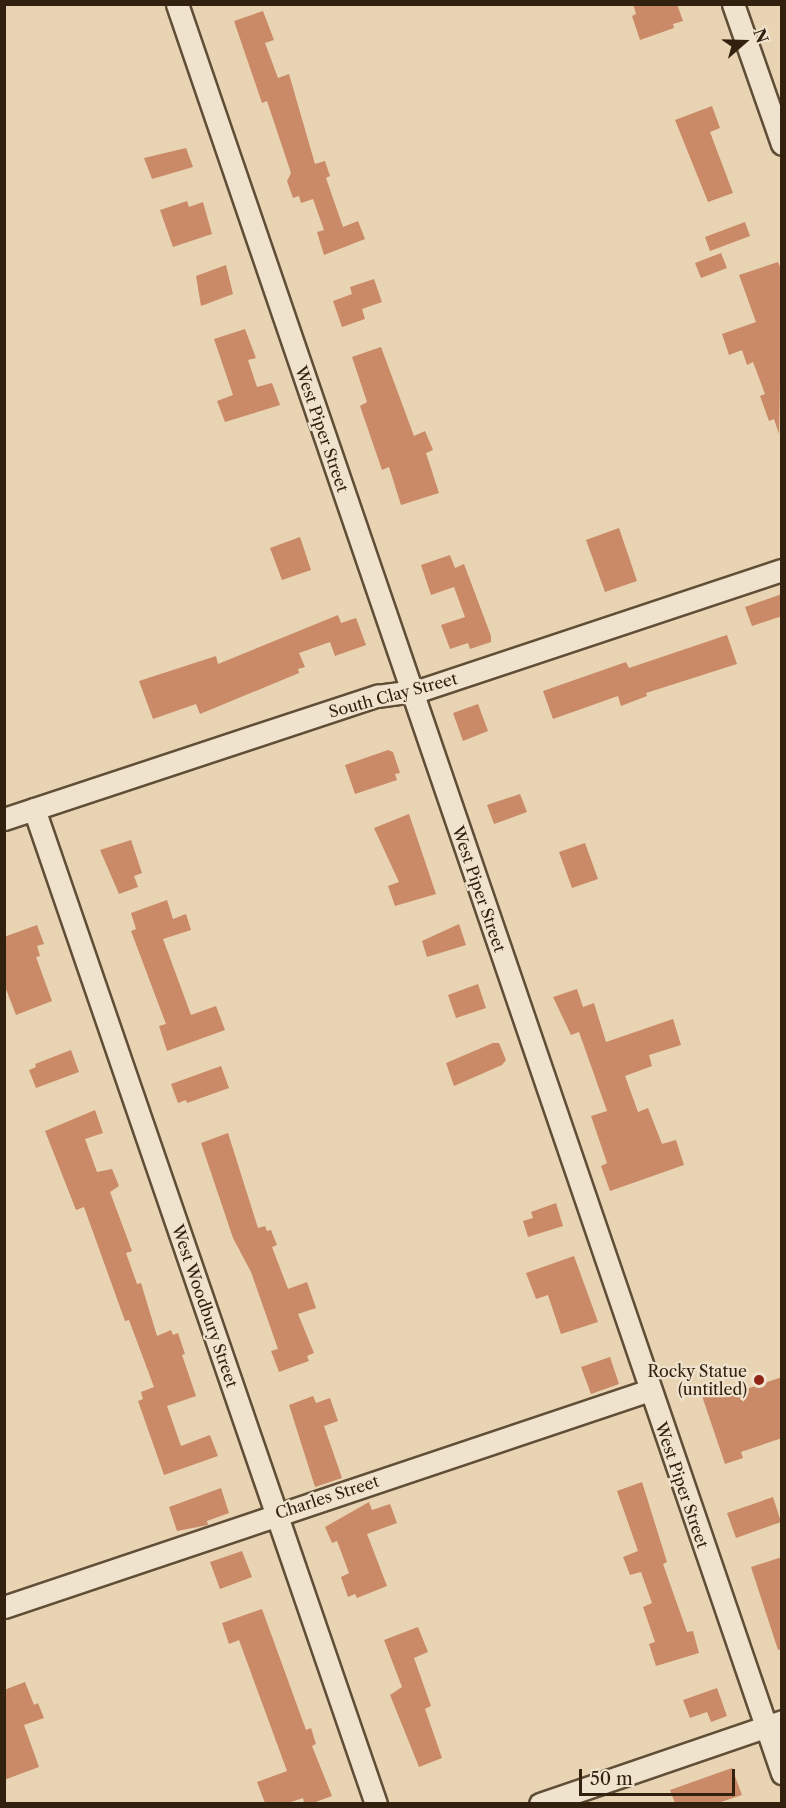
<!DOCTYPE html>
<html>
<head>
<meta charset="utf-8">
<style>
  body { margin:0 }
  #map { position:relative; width:786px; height:1808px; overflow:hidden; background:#e8d4b3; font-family:"Libre Caslon Text",serif }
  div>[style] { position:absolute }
  .building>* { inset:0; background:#ca8967 }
  .roads { filter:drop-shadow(2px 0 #604e37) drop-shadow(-2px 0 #604e37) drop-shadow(0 2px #604e37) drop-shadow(0 -2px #604e37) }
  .minor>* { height:21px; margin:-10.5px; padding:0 10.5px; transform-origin:10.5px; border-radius:10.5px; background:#f0e3ce }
  .dots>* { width:16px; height:16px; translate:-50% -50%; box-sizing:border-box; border:3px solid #f0e3ce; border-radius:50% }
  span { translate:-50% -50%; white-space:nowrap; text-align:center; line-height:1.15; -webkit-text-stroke:4.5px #f0e3ce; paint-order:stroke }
  .street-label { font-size:16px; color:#32210e }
  .poi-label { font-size:16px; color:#32210e }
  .right { translate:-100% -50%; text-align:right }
  .frame { position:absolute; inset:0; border:6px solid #32210e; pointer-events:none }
  .north { position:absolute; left:714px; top:12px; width:60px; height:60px; -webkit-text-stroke:4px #f0e3ce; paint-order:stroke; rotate:70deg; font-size:16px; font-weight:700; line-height:24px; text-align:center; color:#32210e }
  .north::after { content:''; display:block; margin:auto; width:21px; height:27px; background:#32210e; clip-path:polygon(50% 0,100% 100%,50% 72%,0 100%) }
  .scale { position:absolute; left:579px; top:1769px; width:156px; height:27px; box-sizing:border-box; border:3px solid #32210e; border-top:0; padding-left:8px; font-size:18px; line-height:21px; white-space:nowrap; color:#32210e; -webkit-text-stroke:4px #f0e3ce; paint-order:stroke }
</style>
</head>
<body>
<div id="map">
  <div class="building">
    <div style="clip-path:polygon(633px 4px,677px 4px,683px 21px,673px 24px,674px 28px,640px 40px,632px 16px,636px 14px)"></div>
    <div style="clip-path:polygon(263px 11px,274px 40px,265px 43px,278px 78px,289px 74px,315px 164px,325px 161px,330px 176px,326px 178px,343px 227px,358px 221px,365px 239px,324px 255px,317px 232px,324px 230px,313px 199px,301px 203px,299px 196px,293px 198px,287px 181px,291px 173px,267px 101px,262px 103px,234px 21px)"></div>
    <div style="clip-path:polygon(712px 106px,720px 128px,710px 132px,733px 193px,708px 202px,675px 120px)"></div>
    <div style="clip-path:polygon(186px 148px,193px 167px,152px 179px,144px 158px)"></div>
    <div style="clip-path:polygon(187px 201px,189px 207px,203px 202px,212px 234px,173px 247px,160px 210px)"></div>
    <div style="clip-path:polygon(745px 222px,750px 236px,710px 251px,705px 237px)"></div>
    <div style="clip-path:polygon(721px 253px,727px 268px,701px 278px,695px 263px)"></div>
    <div style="clip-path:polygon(778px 262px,782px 272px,779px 434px,774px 419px,769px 421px,760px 396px,765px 394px,753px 362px,747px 365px,742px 350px,729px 355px,722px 334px,756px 322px,739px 275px)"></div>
    <div style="clip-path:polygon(226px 265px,233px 294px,201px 306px,196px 276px)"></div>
    <div style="clip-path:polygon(374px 279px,382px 302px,362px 309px,365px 319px,342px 327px,333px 301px,352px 294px,350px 287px)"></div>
    <div style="clip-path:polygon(245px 329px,256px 358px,248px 360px,257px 387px,272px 383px,280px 405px,225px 422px,217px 401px,233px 395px,214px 339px)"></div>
    <div style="clip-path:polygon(381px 347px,414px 436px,425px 431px,433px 450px,426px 453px,439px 493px,401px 505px,389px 467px,382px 470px,360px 406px,367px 402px,352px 357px)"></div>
    <div style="clip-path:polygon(619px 528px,637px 581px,605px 592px,586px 540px)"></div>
    <div style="clip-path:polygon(300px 537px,311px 570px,282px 580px,270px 548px)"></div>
    <div style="clip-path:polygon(450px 555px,455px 568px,464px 564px,491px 636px,491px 642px,470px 649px,468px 643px,450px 649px,441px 625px,465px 617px,454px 587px,431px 595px,421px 565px)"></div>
    <div style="clip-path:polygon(782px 594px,782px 616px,752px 626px,745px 607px)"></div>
    <div style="clip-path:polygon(338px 615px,341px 623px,356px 618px,366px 645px,335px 656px,330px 642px,299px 653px,305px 667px,298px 669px,299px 673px,200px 714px,196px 704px,153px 719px,139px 681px,216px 656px,218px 664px)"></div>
    <div style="clip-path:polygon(727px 635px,737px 664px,646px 693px,647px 696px,621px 706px,618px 696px,553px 719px,543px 691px,626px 662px,629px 668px)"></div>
    <div style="clip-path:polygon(478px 704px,488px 731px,463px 741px,453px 713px)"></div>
    <div style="clip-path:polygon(388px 750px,393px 752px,400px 773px,395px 774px,397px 780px,355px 794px,345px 765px)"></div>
    <div style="clip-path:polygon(520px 794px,527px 812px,494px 824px,487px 805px)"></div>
    <div style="clip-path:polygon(409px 814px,436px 894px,395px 906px,388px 886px,399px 882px,374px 828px)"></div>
    <div style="clip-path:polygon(131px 840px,142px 873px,134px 876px,138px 887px,119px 894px,100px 850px)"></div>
    <div style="clip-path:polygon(585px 843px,598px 879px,572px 888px,559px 852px)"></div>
    <div style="clip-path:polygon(167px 900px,173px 919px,186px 914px,191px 930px,163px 939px,191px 1015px,216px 1006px,225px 1030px,167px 1051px,159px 1026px,166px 1024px,131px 931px,136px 929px,131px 913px)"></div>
    <div style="clip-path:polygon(459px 924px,466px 945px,427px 957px,422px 941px)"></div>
    <div style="clip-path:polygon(37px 925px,44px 944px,37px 946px,40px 956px,36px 957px,52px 1001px,16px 1015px,4px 984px,4px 937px)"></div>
    <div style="clip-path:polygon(478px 984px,486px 1008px,456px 1018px,448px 995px)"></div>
    <div style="clip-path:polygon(577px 989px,583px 1007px,594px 1003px,606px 1042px,673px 1019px,681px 1045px,649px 1055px,652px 1066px,625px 1076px,638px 1112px,648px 1108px,662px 1144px,676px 1140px,684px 1165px,610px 1191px,601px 1166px,607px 1163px,591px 1116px,607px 1111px,579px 1032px,571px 1035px,553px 997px)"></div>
    <div style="clip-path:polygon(493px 1043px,499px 1043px,506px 1060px,502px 1065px,454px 1086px,446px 1063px)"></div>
    <div style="clip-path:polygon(71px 1050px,79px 1072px,36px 1088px,29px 1070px,36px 1067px,35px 1064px)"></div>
    <div style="clip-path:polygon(221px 1066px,229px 1088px,187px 1103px,186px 1100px,178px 1103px,171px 1084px)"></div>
    <div style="clip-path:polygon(95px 1110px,103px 1133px,85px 1139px,97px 1172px,112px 1169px,119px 1186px,110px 1192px,132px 1251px,126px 1253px,137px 1284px,141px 1283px,157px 1336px,171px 1330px,173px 1335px,178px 1333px,185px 1354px,182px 1355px,196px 1396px,167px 1406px,181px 1446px,210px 1435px,218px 1456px,164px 1475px,138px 1401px,143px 1399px,141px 1392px,154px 1387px,129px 1320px,125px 1321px,84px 1207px,76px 1210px,45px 1131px)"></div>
    <div style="clip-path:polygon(228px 1133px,258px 1228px,265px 1226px,267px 1231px,271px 1230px,277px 1245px,272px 1247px,288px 1289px,307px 1282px,316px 1308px,298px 1314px,314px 1353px,307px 1356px,309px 1361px,279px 1372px,271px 1351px,278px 1349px,251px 1272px,233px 1238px,201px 1143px)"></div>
    <div style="clip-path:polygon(556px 1203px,563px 1226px,528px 1237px,523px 1221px,533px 1218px,531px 1212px)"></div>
    <div style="clip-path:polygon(574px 1256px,598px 1322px,561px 1334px,548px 1295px,536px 1299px,526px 1273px)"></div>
    <div style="clip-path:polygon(610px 1357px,619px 1384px,591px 1394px,581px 1367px)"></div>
    <div style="clip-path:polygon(782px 1377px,782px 1438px,741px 1452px,743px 1458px,725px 1464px,702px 1396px,720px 1390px,723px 1397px)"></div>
    <div style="clip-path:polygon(313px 1396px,316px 1403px,330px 1398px,338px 1421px,324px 1426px,342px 1478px,315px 1487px,289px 1405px)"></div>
    <div style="clip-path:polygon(642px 1482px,667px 1562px,663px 1564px,687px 1632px,693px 1631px,699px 1653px,656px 1666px,649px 1644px,655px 1642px,643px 1607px,652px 1603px,641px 1572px,630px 1575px,623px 1557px,638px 1551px,617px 1491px)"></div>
    <div style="clip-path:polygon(221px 1488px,229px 1513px,207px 1521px,208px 1525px,177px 1531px,169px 1507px)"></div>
    <div style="clip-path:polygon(773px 1497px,781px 1522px,736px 1538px,727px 1513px)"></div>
    <div style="clip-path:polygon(369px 1502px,372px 1510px,390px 1504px,397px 1523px,367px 1534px,387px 1586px,357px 1598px,355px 1594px,348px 1597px,341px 1577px,349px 1573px,337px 1541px,332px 1543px,325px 1527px)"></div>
    <div style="clip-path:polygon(242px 1551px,252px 1577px,220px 1589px,210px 1562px)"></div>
    <div style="clip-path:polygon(782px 1557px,782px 1649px,778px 1650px,751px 1567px)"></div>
    <div style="clip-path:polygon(262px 1609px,306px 1730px,311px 1728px,316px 1744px,312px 1746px,332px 1796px,313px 1803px,304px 1803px,303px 1798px,288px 1803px,265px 1803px,257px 1782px,287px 1771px,239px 1640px,229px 1644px,222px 1623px)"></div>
    <div style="clip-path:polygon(418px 1627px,428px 1652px,414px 1658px,431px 1706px,425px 1709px,442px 1758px,419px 1767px,390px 1695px,402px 1687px,384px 1640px)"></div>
    <div style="clip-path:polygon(25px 1682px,34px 1705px,38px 1703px,44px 1718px,24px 1725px,39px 1767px,4px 1780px,4px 1690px)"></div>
    <div style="clip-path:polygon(717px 1688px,727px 1716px,711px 1722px,707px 1712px,690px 1718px,683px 1700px)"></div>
    <div style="clip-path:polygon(732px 1768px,742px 1795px,718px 1803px,675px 1803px,670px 1790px)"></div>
  </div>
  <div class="roads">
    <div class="minor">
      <div style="left:177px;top:4px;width:1870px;rotate:71.12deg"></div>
      <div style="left:733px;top:4px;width:148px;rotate:70.7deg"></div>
      <div style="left:34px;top:809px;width:1052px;rotate:71.03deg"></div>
      <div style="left:4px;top:819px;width:393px;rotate:-18.3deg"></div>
      <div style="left:377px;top:696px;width:44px;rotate:-7.8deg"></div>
      <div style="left:421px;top:690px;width:380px;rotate:-18.4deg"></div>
      <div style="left:4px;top:1607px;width:681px;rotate:-18.57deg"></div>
      <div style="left:540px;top:1804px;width:256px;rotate:-18.9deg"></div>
    </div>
  </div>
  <div class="dots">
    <div style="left:759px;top:1380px;background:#8f2418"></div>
  </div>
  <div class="street-label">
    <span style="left:322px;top:429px;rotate:71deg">West Piper Street</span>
    <span style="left:393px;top:695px;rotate:-15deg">South Clay Street</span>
    <span style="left:479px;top:889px;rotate:71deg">West Piper Street</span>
    <span style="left:205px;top:1306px;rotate:71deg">West Woodbury Street</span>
    <span style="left:682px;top:1485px;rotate:71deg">West Piper Street</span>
    <span style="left:327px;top:1497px;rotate:-18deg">Charles Street</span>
  </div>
  <div class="poi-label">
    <span class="right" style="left:747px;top:1380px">Rocky Statue<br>(untitled)</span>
  </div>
  <div class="frame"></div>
  <div class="north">N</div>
  <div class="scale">50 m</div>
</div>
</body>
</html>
